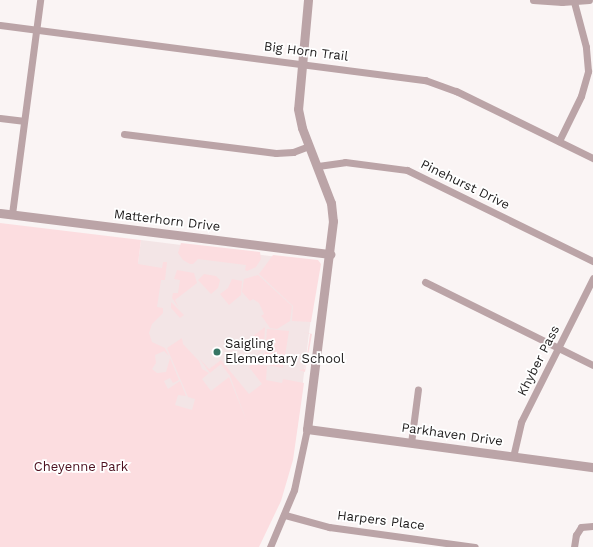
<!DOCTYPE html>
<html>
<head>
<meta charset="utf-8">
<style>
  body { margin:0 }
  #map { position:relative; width:593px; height:547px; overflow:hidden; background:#faf4f4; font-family:"Work Sans",sans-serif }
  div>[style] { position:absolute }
  .built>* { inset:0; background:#f3e5e6 }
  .green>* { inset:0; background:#fcdde0 }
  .minor>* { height:7px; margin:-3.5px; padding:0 3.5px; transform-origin:3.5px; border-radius:3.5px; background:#bba4a7 }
  .tertiary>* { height:9px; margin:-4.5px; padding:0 4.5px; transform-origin:4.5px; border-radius:4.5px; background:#bba4a7 }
  .dots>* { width:11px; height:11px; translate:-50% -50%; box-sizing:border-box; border:2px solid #fff; border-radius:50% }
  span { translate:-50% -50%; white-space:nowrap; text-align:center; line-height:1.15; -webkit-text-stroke:3.5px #fff; paint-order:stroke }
  .street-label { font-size:13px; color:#1e1c1c }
  .poi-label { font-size:13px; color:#1e1c1c }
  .left { translate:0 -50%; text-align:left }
  .park-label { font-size:13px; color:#4c101f }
</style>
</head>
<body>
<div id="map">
  <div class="built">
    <div style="clip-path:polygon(141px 240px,318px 262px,297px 429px,134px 407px,122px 387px)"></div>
  </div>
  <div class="green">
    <div style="clip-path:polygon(0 223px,141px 240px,138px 264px,162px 268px,163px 262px,167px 262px,165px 280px,161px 280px,157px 307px,163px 308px,163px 313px,152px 324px,149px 333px,152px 342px,165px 348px,169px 356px,164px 351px,155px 355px,156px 363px,152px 369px,157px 373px,166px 372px,170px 358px,179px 380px,173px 383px,170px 378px,164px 381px,168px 389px,180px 381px,186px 396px,178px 395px,175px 405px,192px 410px,195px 399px,188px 397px,167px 348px,182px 338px,183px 344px,199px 361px,202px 369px,209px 373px,202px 379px,211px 391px,229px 377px,247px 422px,230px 376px,221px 364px,210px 373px,199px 358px,209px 369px,221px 360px,249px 394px,262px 384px,249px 367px,252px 364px,267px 366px,266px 380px,282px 383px,283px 379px,304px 383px,293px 460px,281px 501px,259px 547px,0 547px)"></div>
    <div style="clip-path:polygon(181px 243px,260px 252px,261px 259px,256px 267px,247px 271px,245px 270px,246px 265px,198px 259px,193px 264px,190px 264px,183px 260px,178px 253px)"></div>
    <div style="clip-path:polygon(273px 255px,318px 260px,321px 264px,311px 322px,292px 321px,293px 306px,259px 274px)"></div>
    <div style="clip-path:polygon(177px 270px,194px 273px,197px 283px,175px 300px,179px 308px,172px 298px,173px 293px,178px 293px,180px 280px,174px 279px)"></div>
    <div style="clip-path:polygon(204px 274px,216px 276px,220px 280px,218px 288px,211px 294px,198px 280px)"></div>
    <div style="clip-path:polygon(258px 275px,292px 306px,290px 321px,277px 329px,270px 328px,263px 318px,261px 316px,264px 314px,259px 303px,253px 299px,250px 301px,242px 292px,244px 279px)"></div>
    <div style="clip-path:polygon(232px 279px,242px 281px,241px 295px,229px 305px,220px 294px,228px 288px)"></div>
    <div style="clip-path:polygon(171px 302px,184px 315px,180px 318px,171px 308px)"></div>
    <div style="clip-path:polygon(265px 327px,264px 348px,256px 355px,262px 348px,253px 336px)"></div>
    <div style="clip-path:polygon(267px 329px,289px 331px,283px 368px,255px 363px,255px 360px,265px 353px)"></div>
    <div style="clip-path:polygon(304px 332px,312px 334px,305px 372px,299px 370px,305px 369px,310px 334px)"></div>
  </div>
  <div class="minor">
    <div style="left:533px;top:0;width:29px;rotate:4deg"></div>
    <div style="left:562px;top:2px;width:27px;rotate:-4deg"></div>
    <div style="left:0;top:25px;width:429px;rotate:7.4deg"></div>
    <div style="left:425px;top:80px;width:33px;rotate:20deg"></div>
    <div style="left:456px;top:91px;width:153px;rotate:26.1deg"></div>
    <div style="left:0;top:118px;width:23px;rotate:7deg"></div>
    <div style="left:124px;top:134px;width:153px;rotate:7.1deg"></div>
    <div style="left:276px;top:153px;width:17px;rotate:-3deg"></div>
    <div style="left:293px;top:152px;width:17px;rotate:-21deg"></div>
    <div style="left:559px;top:141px;width:50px;rotate:-63.9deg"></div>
    <div style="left:581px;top:96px;width:26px;rotate:-74deg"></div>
    <div style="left:588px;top:71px;width:24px;rotate:-95deg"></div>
    <div style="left:586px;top:47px;width:47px;rotate:-104.9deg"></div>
    <div style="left:318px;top:166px;width:27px;rotate:-8deg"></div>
    <div style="left:345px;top:162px;width:63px;rotate:7.4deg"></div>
    <div style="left:407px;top:170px;width:207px;rotate:26.1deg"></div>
    <div style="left:12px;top:214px;width:216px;rotate:-82.5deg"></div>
    <div style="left:425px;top:282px;width:187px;rotate:26.3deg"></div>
    <div style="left:411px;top:443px;width:54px;rotate:-82.6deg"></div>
    <div style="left:513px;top:457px;width:36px;rotate:-77deg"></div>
    <div style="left:521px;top:422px;width:161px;rotate:-63.4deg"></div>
    <div style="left:285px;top:515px;width:46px;rotate:15.3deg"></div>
    <div style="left:329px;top:527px;width:147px;rotate:7.8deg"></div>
    <div style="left:270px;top:547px;width:62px;rotate:-67.2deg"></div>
    <div style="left:294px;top:490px;width:62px;rotate:-78deg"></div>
    <div style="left:574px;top:547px;width:12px;rotate:-81deg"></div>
    <div style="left:576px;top:535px;width:9px;rotate:-58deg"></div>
    <div style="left:581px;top:527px;width:12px;rotate:-5deg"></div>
  </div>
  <div class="tertiary">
    <div style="left:308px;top:0;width:109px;rotate:95.2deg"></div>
    <div style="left:298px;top:109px;width:19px;rotate:78deg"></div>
    <div style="left:302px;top:128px;width:80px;rotate:68.9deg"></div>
    <div style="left:331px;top:203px;width:18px;rotate:84deg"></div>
    <div style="left:333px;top:221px;width:210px;rotate:97.1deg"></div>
    <div style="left:307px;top:429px;width:289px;rotate:7.6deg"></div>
    <div style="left:0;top:213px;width:333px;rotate:7.1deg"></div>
  </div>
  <div class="dots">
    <div style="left:217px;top:352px;background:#367664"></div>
  </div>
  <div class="street-label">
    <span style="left:306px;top:52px;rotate:7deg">Big Horn Trail</span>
    <span style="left:465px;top:185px;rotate:26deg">Pinehurst Drive</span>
    <span style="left:167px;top:221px;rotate:7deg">Matterhorn Drive</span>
    <span style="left:539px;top:361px;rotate:-63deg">Khyber Pass</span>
    <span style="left:452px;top:435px;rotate:8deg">Parkhaven Drive</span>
    <span style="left:381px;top:521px;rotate:7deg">Harpers Place</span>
  </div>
  <div class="poi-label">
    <span class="left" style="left:225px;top:352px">Saigling<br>Elementary School</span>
  </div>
  <div class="park-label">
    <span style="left:81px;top:467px">Cheyenne Park</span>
  </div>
</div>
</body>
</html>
